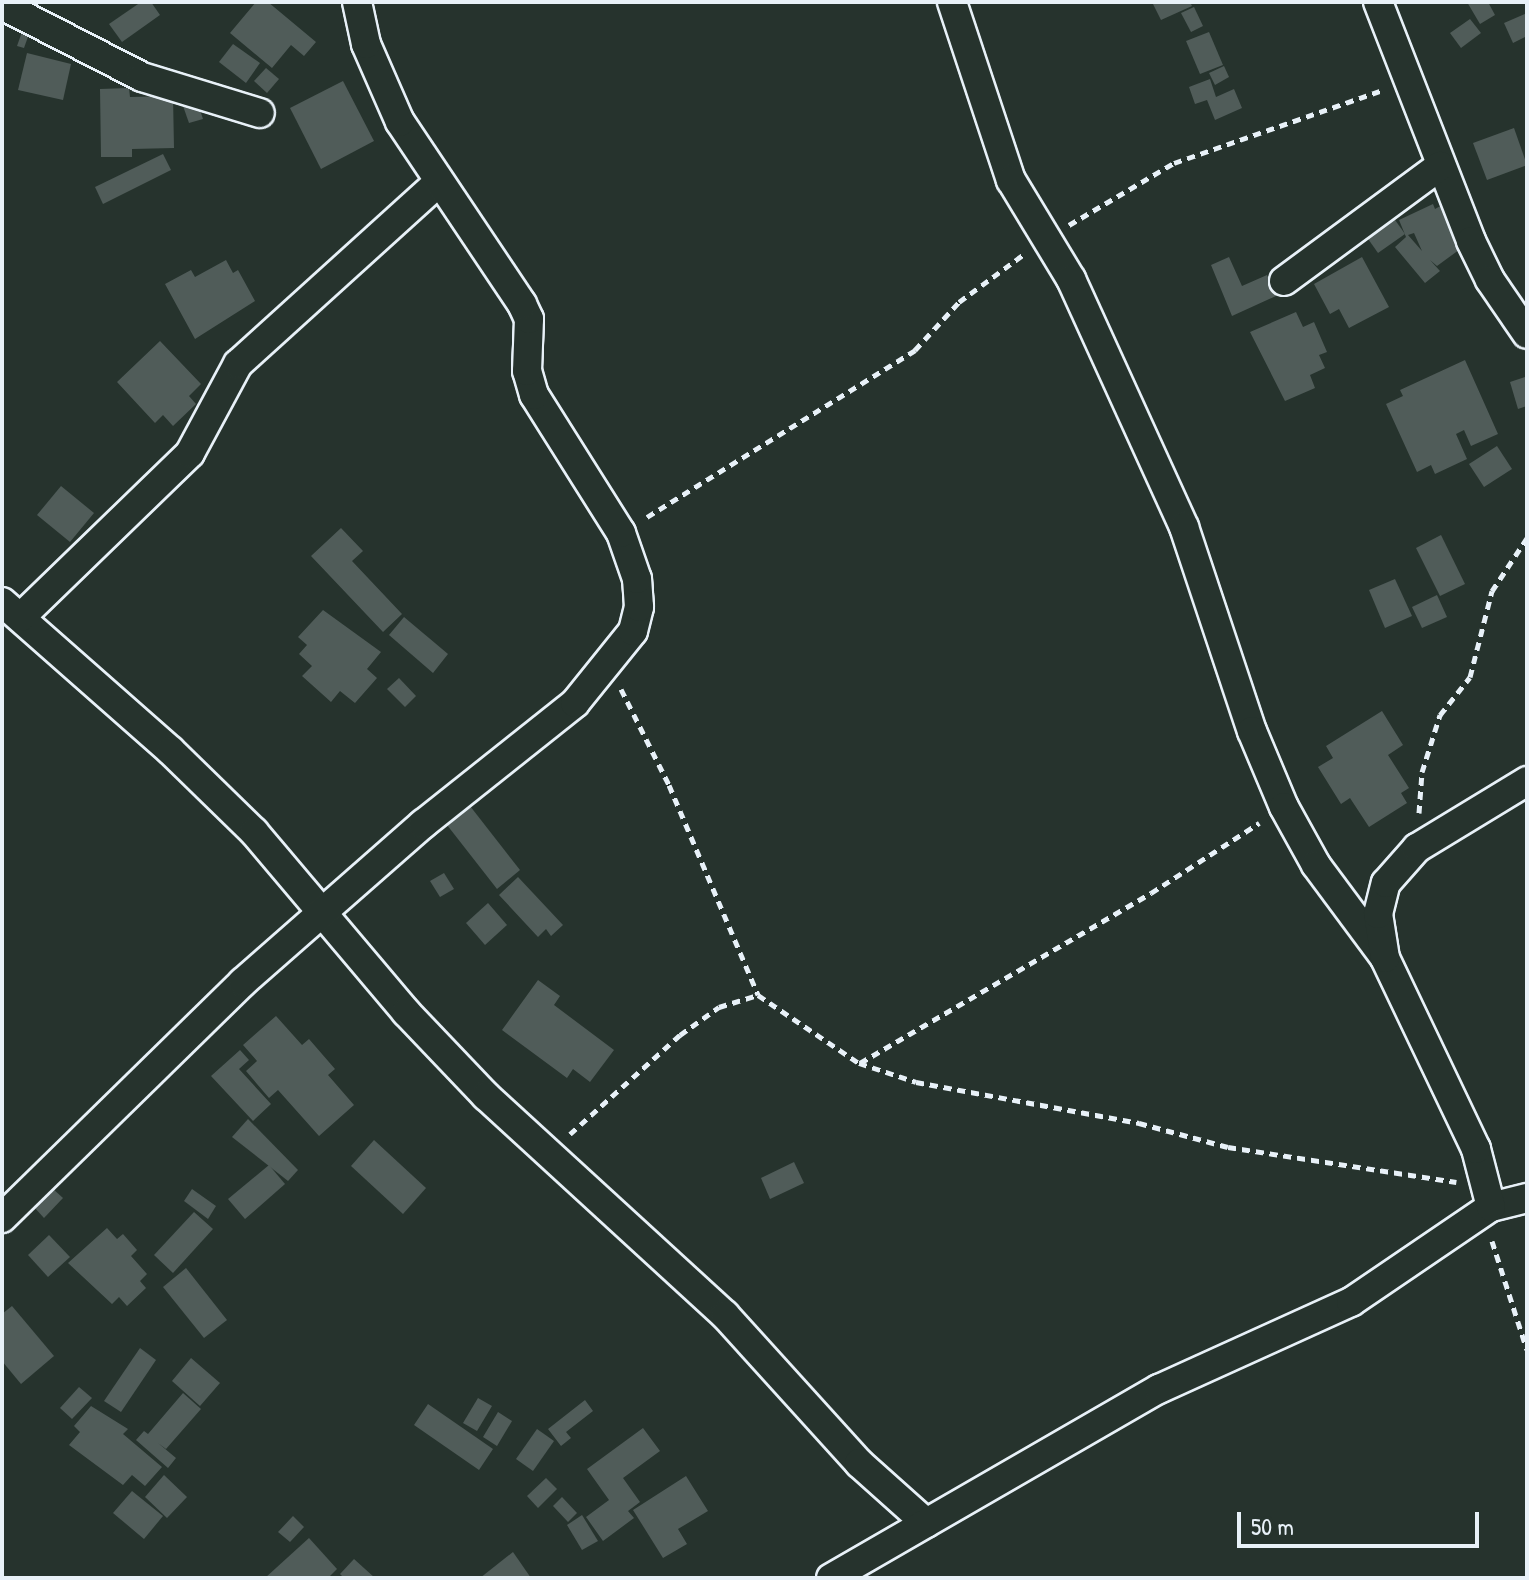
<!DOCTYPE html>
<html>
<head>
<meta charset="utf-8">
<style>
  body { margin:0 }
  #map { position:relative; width:1529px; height:1580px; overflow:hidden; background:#26332d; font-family:"Patrick Hand",sans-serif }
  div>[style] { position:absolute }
  .building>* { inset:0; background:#505c59 }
  .path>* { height:5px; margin-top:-2.5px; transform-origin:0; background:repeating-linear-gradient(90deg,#e8f1f8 0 8px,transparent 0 14px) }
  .roads { filter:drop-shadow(2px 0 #e8f1f8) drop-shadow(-2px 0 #e8f1f8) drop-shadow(0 2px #e8f1f8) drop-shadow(0 -2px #e8f1f8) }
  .street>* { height:28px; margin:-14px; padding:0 14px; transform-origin:14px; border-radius:14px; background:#26332d }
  span { translate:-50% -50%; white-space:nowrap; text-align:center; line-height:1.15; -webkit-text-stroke:6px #26332d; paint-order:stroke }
  .frame { position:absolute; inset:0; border:4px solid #e8f1f8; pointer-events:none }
  .scale { position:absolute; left:1237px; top:1512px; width:242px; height:36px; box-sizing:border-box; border:4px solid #e8f1f8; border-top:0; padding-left:10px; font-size:24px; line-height:28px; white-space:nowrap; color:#e8f1f8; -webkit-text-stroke:6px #26332d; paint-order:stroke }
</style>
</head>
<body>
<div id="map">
  <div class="building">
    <div style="clip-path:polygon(141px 2px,151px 2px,160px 15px,122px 42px,109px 24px)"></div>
    <div style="clip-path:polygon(256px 2px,268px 2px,316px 42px,304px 56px,291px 45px,272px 68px,230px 33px)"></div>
    <div style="clip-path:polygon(1152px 2px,1190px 2px,1192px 6px,1161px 20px)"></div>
    <div style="clip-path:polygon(1467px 2px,1488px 2px,1495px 15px,1480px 24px)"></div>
    <div style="clip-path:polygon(1194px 7px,1203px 26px,1191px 32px,1181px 13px)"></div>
    <div style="clip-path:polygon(1527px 13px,1527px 36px,1513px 43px,1504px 23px)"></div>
    <div style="clip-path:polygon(1470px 19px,1481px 33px,1461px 48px,1450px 33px)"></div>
    <div style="clip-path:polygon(23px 29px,30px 31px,24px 48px,17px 46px)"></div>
    <div style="clip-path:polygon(1209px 32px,1223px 65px,1200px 74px,1186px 41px)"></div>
    <div style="clip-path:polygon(233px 44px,260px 63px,246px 83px,219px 62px)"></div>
    <div style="clip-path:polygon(27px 53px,71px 64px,63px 100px,18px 90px)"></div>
    <div style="clip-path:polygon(1224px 66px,1229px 77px,1215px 85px,1209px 73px)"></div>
    <div style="clip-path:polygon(266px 68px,279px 79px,267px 93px,254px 81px)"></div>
    <div style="clip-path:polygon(1210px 79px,1216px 97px,1234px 89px,1242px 108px,1215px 120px,1207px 100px,1195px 104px,1189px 87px)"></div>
    <div style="clip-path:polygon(343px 81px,374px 141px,321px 169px,290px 108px)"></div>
    <div style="clip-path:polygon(129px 88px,130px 97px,173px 96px,174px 148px,132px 149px,132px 157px,101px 157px,100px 89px)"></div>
    <div style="clip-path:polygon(197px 101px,203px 119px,189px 123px,183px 106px)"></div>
    <div style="clip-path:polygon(1514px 128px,1527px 165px,1487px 180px,1473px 143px)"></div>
    <div style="clip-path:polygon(163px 154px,171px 170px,103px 204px,95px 187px)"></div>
    <div style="clip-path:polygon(evenodd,1433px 204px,1435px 209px,1444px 204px,1463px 247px,1437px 266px,1430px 260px,1440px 271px,1425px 283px,1395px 247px,1406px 237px,1399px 220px,1433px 204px,1414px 233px,1422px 251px,1408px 235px,1414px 233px)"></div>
    <div style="clip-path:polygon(1393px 217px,1405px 234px,1378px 253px,1366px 236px)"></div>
    <div style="clip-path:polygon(1229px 257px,1242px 286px,1267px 275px,1276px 296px,1232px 316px,1211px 265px)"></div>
    <div style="clip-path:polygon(1362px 257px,1389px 307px,1349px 328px,1339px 309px,1330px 314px,1314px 284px)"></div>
    <div style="clip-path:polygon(226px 260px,233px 273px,238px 270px,255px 301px,195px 339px,165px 284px,191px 270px,195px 277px)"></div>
    <div style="clip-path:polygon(1296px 312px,1303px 327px,1314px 322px,1327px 352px,1319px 355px,1325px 368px,1310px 375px,1315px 388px,1285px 401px,1250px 332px)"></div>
    <div style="clip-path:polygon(160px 341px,201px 384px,189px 396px,196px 404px,173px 426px,163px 415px,155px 423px,117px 382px)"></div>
    <div style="clip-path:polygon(1465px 360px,1498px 434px,1471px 446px,1464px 430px,1456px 434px,1467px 459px,1435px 474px,1431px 465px,1417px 472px,1386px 404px,1403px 396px,1400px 390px)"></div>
    <div style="clip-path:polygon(1525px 377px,1527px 406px,1518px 409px,1510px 382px)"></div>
    <div style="clip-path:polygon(1497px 446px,1512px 469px,1484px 487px,1469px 464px)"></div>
    <div style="clip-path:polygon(61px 486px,94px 513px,70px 542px,37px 515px)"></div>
    <div style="clip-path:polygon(341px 528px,363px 551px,352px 561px,402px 614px,383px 632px,311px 556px)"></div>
    <div style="clip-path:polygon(1441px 535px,1465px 584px,1440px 596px,1416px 548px)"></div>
    <div style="clip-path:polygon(1395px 579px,1412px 616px,1385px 628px,1369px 590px)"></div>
    <div style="clip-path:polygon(1437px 595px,1447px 617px,1422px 628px,1412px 607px)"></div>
    <div style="clip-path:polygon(323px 610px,381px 652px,367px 669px,377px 678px,355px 703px,340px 691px,331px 702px,302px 676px,312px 666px,299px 654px,307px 645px,298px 637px)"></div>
    <div style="clip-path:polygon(404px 617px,448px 654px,433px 673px,389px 635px)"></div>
    <div style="clip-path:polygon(399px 678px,416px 696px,405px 707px,387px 689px)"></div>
    <div style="clip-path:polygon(1382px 711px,1403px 745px,1388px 755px,1409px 788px,1401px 793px,1407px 803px,1369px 827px,1350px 798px,1341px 804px,1318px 767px,1333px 758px,1326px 746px)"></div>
    <div style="clip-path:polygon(463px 797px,520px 870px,497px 889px,440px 816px)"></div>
    <div style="clip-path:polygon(444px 873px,454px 889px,440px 897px,430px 881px)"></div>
    <div style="clip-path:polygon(518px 877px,563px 925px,551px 936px,546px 929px,538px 937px,499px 895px)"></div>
    <div style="clip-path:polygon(488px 903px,507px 925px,485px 945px,466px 923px)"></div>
    <div style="clip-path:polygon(538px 980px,560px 996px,554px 1005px,614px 1050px,590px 1082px,573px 1069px,567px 1078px,502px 1030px)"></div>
    <div style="clip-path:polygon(276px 1016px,302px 1045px,309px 1039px,335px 1069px,328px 1075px,354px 1105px,319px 1136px,278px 1090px,269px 1098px,246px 1071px,257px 1061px,243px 1045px)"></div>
    <div style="clip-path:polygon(240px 1050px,249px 1060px,239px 1069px,271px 1104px,253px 1121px,211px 1076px)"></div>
    <div style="clip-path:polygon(248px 1119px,298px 1170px,288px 1181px,232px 1137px)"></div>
    <div style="clip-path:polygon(374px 1140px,426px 1188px,403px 1214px,351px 1166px)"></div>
    <div style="clip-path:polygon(794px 1162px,804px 1183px,770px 1199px,761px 1178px)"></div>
    <div style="clip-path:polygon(269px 1165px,285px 1184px,245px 1219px,228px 1199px)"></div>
    <div style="clip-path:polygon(52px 1188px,63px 1198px,44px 1218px,34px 1207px)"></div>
    <div style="clip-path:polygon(192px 1189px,216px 1206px,208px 1219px,184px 1201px)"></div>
    <div style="clip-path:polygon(194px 1212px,213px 1229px,173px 1273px,154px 1255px)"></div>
    <div style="clip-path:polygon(107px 1228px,117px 1239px,123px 1234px,137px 1250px,131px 1256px,147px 1274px,140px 1281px,146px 1288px,127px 1306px,119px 1297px,112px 1304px,68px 1263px)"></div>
    <div style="clip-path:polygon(49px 1235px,70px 1257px,48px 1277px,28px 1255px)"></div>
    <div style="clip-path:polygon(186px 1268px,227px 1320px,204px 1338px,163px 1287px)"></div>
    <div style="clip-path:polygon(12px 1306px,54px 1356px,21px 1384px,2px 1361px,2px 1314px)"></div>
    <div style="clip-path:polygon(140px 1348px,156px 1360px,121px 1412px,104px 1401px)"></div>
    <div style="clip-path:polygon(191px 1358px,220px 1383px,200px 1406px,172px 1381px)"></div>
    <div style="clip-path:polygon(79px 1387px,92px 1398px,72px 1419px,60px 1408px)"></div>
    <div style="clip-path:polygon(183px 1393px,201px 1409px,166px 1449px,158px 1443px,176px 1458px,168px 1468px,136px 1440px,144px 1431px,148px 1434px)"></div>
    <div style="clip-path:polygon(478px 1398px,492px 1406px,477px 1431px,463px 1423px)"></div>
    <div style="clip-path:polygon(585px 1400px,593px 1411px,566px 1432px,571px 1438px,561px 1446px,548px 1429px)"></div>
    <div style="clip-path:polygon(428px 1404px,493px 1449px,479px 1470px,414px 1425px)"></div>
    <div style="clip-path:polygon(91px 1406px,128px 1429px,123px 1434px,162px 1467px,145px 1486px,132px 1475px,123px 1485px,69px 1445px,80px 1432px,74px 1426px)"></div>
    <div style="clip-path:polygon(498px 1412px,512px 1421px,497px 1446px,483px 1437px)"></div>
    <div style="clip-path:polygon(643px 1428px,660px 1451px,623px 1478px,640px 1502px,628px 1511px,634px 1518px,603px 1541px,586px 1517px,609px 1500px,587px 1469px)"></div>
    <div style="clip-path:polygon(537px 1429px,554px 1441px,533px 1471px,516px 1459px)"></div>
    <div style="clip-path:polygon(164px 1475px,187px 1497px,167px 1518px,145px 1497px)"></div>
    <div style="clip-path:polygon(686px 1476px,708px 1511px,678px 1529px,687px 1544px,663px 1558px,633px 1510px)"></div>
    <div style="clip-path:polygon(546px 1478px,557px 1489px,538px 1508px,527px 1496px)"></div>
    <div style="clip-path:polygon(132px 1491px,163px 1516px,144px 1539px,113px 1513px)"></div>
    <div style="clip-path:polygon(562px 1497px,577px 1513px,568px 1522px,553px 1506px)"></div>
    <div style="clip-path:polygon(582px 1515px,598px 1541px,582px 1550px,567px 1525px)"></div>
    <div style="clip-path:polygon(293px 1516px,304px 1527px,290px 1542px,278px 1532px)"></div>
    <div style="clip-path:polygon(309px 1538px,337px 1569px,328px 1578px,265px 1578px)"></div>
    <div style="clip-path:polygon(513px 1552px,531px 1578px,480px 1578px)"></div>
    <div style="clip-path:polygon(354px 1559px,375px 1578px,344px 1578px,340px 1574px)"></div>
  </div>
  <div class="path">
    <div style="left:1069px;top:225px;width:122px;rotate:-30.6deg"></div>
    <div style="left:1174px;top:163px;width:220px;rotate:-19.3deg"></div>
    <div style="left:647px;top:517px;width:316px;rotate:-31.9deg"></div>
    <div style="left:915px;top:350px;width:65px;rotate:-47.5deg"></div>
    <div style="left:959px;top:302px;width:81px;rotate:-36.4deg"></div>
    <div style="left:621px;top:689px;width:107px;rotate:63.4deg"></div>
    <div style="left:669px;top:785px;width:228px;rotate:67deg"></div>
    <div style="left:1419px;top:813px;width:41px;rotate:-85.8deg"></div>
    <div style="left:1422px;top:772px;width:60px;rotate:-72.5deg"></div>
    <div style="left:1440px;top:715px;width:48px;rotate:-51.7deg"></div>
    <div style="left:1470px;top:677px;width:89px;rotate:-75.7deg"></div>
    <div style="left:1492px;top:591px;width:64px;rotate:-56.6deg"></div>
    <div style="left:860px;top:1063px;width:337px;rotate:-30.3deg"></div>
    <div style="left:1151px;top:893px;width:129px;rotate:-32.9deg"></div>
    <div style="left:570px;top:1134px;width:148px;rotate:-42deg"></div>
    <div style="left:680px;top:1035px;width:48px;rotate:-35.7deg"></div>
    <div style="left:719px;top:1007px;width:41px;rotate:-17.1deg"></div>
    <div style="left:758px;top:995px;width:122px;rotate:34deg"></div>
    <div style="left:859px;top:1063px;width:60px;rotate:18.4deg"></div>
    <div style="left:916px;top:1082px;width:227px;rotate:10.4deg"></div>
    <div style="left:1139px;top:1123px;width:92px;rotate:15.1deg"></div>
    <div style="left:1228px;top:1147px;width:231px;rotate:8.7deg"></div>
    <div style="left:1492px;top:1241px;width:114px;rotate:72.2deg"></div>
  </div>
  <div class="roads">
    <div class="street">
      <div style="left:952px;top:2px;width:188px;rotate:71.7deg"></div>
      <div style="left:1011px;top:180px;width:116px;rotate:58.8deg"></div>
      <div style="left:1071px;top:279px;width:273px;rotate:65.5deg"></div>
      <div style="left:1184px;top:527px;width:215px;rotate:71.6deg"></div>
      <div style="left:1252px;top:731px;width:82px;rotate:67.2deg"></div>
      <div style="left:1284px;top:807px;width:66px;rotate:61.1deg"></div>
      <div style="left:1316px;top:865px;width:111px;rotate:53.4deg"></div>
      <div style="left:1378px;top:2px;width:256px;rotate:68.7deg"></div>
      <div style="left:1471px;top:241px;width:43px;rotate:64deg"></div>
      <div style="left:1490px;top:280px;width:65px;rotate:55.6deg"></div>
      <div style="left:2px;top:5px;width:157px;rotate:27.2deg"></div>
      <div style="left:142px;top:77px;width:123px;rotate:17deg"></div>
      <div style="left:1284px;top:281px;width:194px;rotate:-36.4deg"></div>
      <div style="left:2px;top:602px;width:225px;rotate:41.4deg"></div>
      <div style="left:171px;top:751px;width:116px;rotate:44.3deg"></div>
      <div style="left:254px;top:832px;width:236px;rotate:49.8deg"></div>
      <div style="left:406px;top:1012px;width:116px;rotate:46.4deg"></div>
      <div style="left:486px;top:1096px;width:324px;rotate:42.5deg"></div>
      <div style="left:725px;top:1315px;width:200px;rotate:47.8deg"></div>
      <div style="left:859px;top:1463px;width:90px;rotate:41.8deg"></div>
      <div style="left:21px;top:617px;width:235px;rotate:-44.1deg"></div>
      <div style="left:190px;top:453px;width:101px;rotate:-61.7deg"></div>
      <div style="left:238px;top:364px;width:271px;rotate:-42.2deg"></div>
      <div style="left:1491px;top:1207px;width:37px;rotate:-14deg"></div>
      <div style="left:2px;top:1218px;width:337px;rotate:-44.4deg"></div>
      <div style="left:243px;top:982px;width:240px;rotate:-41.3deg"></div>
      <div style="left:423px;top:824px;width:194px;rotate:-38.5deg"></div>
      <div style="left:575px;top:703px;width:92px;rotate:-51.1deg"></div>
      <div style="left:633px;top:631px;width:25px;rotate:-76deg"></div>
      <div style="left:639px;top:607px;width:28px;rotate:-94deg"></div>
      <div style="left:637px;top:579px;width:49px;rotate:-109.2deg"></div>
      <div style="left:621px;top:533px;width:163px;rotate:-122.2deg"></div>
      <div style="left:534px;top:395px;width:25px;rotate:-106deg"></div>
      <div style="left:527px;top:371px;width:52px;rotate:-87.8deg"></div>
      <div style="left:529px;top:319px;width:17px;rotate:-115deg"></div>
      <div style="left:522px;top:304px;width:219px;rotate:-123.8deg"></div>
      <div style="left:400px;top:122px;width:85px;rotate:-113.6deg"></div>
      <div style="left:366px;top:44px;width:43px;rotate:-102.1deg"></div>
      <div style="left:831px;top:1578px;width:379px;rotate:-30deg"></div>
      <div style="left:1159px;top:1389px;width:211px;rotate:-24.4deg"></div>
      <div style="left:1351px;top:1302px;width:169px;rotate:-34.2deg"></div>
      <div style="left:1491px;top:1207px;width:60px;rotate:-104.5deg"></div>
      <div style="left:1476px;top:1149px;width:212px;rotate:-115.5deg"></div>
      <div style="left:1385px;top:958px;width:45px;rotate:-99deg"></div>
      <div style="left:1378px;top:914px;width:32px;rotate:-76deg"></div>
      <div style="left:1386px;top:883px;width:47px;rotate:-48.5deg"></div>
      <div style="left:1417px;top:848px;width:129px;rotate:-31.3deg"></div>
    </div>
  </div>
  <div class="frame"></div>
  <div class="scale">50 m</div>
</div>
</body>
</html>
